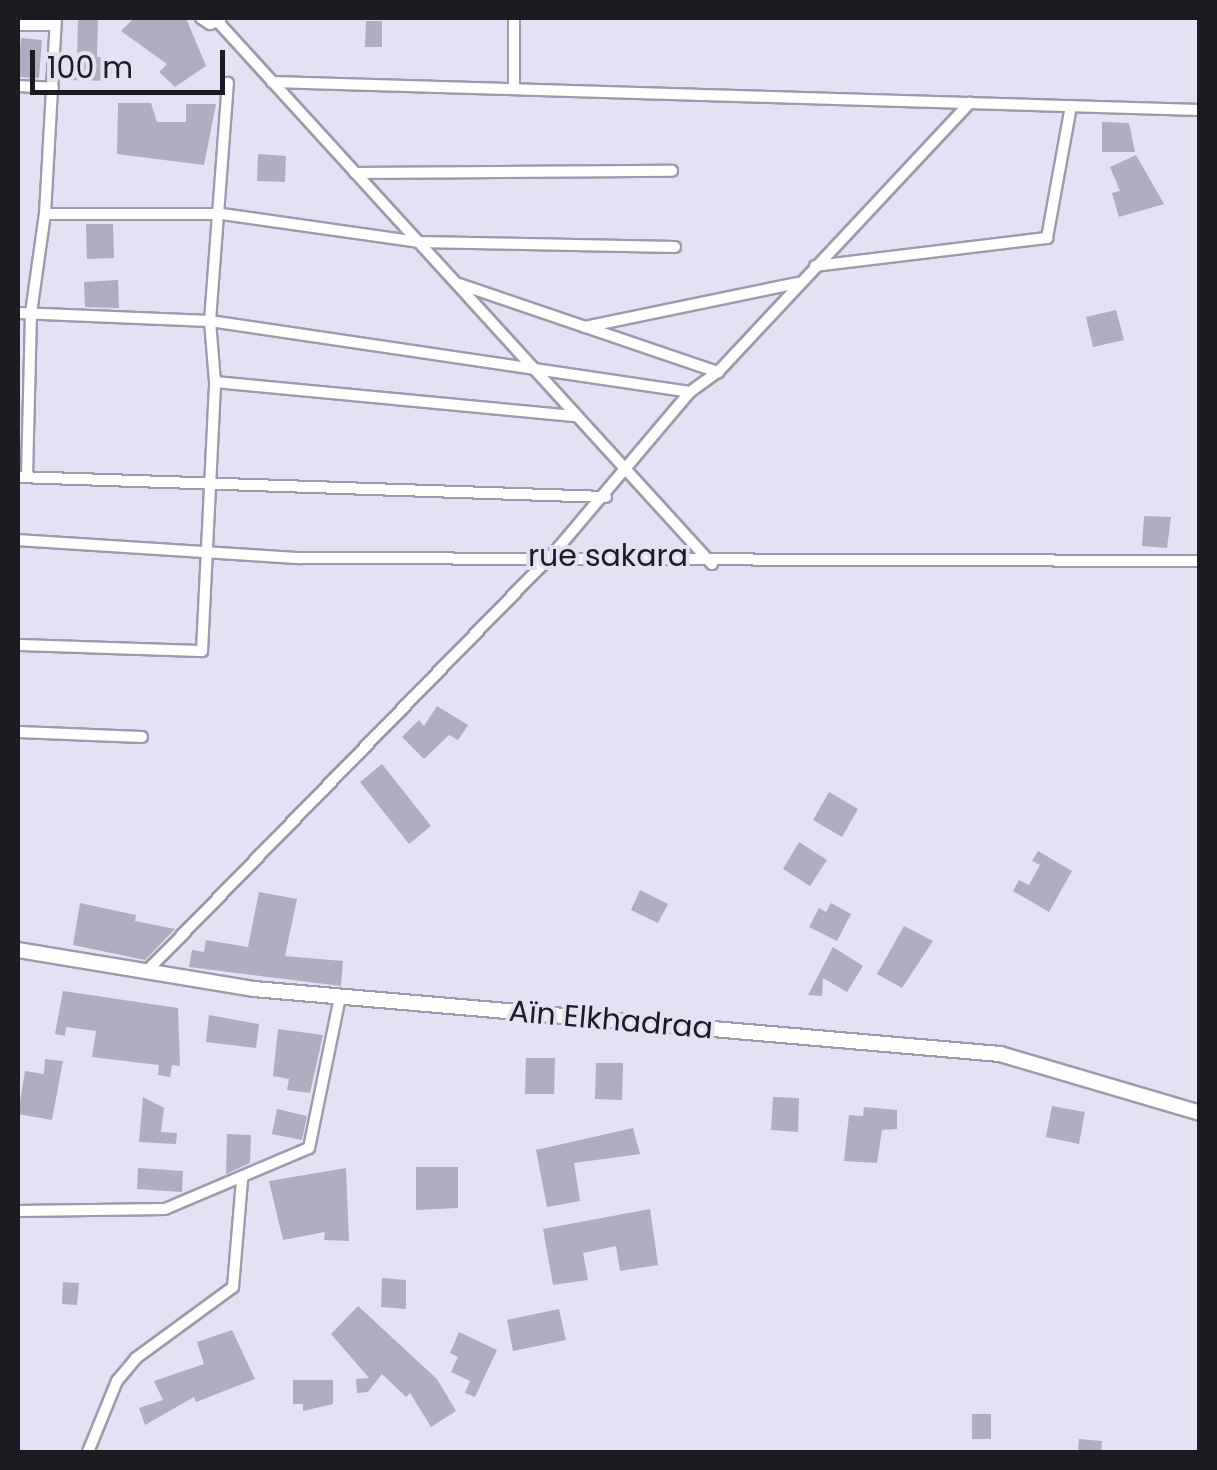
<!DOCTYPE html>
<html>
<head>
<meta charset="utf-8">
<style>
  body { margin:0 }
  #map { position:relative; width:1217px; height:1470px; overflow:hidden; background:#e3e1f3; font-family:Poppins,sans-serif }
  div>[style] { position:absolute }
  .building>* { inset:0; background:#afadbf }
  .roads { filter:drop-shadow(2px 0 #9c9aac) drop-shadow(-2px 0 #9c9aac) drop-shadow(0 2px #9c9aac) drop-shadow(0 -2px #9c9aac) }
  .minor>* { height:10px; margin:-5px; padding:0 5px; transform-origin:5px; border-radius:5px; background:#fff }
  .secondary>* { height:14px; margin:-7px; padding:0 7px; transform-origin:7px; border-radius:7px; background:#fff }
  span { translate:-50% -50%; white-space:nowrap; text-align:center; line-height:1.15; -webkit-text-stroke:8px #e3e1f3; paint-order:stroke }
  .street-label { font-size:30px; color:#1c1b22 }
  .frame { position:absolute; inset:0; border:20px solid #1c1b22; pointer-events:none }
  .scale { position:absolute; left:30px; top:50px; width:195px; height:45px; box-sizing:border-box; border:5px solid #1c1b22; border-top:0; padding-left:12px; font-size:30px; line-height:35px; white-space:nowrap; color:#1c1b22; -webkit-text-stroke:8px #e3e1f3; paint-order:stroke }
</style>
</head>
<body>
<div id="map">
  <div class="building">
    <div style="clip-path:polygon(78px 18px,98px 18px,97px 57px,112px 57px,111px 81px,68px 80px,68px 60px,77px 61px)"></div>
    <div style="clip-path:polygon(134px 18px,186px 18px,206px 66px,175px 87px,159px 72px,167px 64px,121px 31px)"></div>
    <div style="clip-path:polygon(366px 21px,382px 21px,382px 47px,365px 47px)"></div>
    <div style="clip-path:polygon(21px 38px,42px 40px,39px 78px,18px 77px)"></div>
    <div style="clip-path:polygon(118px 103px,151px 103px,157px 122px,186px 122px,186px 104px,216px 104px,204px 165px,117px 154px)"></div>
    <div style="clip-path:polygon(1102px 122px,1129px 123px,1135px 152px,1102px 152px)"></div>
    <div style="clip-path:polygon(258px 154px,286px 156px,285px 182px,257px 181px)"></div>
    <div style="clip-path:polygon(1136px 155px,1164px 204px,1119px 217px,1112px 193px,1120px 191px,1110px 167px)"></div>
    <div style="clip-path:polygon(86px 224px,113px 224px,114px 258px,87px 259px)"></div>
    <div style="clip-path:polygon(118px 280px,119px 308px,85px 307px,84px 282px)"></div>
    <div style="clip-path:polygon(1116px 310px,1124px 340px,1093px 347px,1086px 317px)"></div>
    <div style="clip-path:polygon(1144px 516px,1171px 517px,1167px 548px,1142px 546px)"></div>
    <div style="clip-path:polygon(437px 706px,468px 725px,458px 740px,449px 735px,424px 759px,402px 737px,419px 720px,424px 726px)"></div>
    <div style="clip-path:polygon(382px 764px,431px 826px,409px 844px,360px 782px)"></div>
    <div style="clip-path:polygon(829px 792px,858px 809px,842px 837px,813px 820px)"></div>
    <div style="clip-path:polygon(799px 842px,827px 860px,810px 886px,783px 869px)"></div>
    <div style="clip-path:polygon(1038px 851px,1072px 871px,1049px 912px,1013px 891px,1019px 880px,1029px 885px,1040px 865px,1032px 861px)"></div>
    <div style="clip-path:polygon(640px 890px,668px 904px,658px 923px,631px 910px)"></div>
    <div style="clip-path:polygon(259px 892px,297px 899px,285px 956px,343px 961px,341px 986px,189px 967px,192px 950px,204px 952px,206px 940px,248px 947px)"></div>
    <div style="clip-path:polygon(80px 903px,136px 915px,135px 921px,175px 929px,145px 960px,73px 945px)"></div>
    <div style="clip-path:polygon(831px 903px,851px 914px,837px 941px,809px 927px,819px 908px,826px 912px)"></div>
    <div style="clip-path:polygon(904px 926px,933px 941px,902px 988px,877px 974px)"></div>
    <div style="clip-path:polygon(833px 947px,863px 966px,847px 992px,823px 978px,822px 996px,808px 995px)"></div>
    <div style="clip-path:polygon(63px 991px,178px 1008px,180px 1066px,172px 1065px,170px 1077px,158px 1075px,159px 1065px,92px 1057px,96px 1031px,66px 1027px,65px 1036px,55px 1034px)"></div>
    <div style="clip-path:polygon(209px 1015px,259px 1024px,256px 1048px,206px 1042px)"></div>
    <div style="clip-path:polygon(278px 1029px,323px 1035px,310px 1093px,287px 1090px,289px 1079px,273px 1076px)"></div>
    <div style="clip-path:polygon(526px 1058px,555px 1058px,554px 1094px,525px 1094px)"></div>
    <div style="clip-path:polygon(45px 1059px,63px 1061px,52px 1120px,18px 1114px,25px 1071px,44px 1074px)"></div>
    <div style="clip-path:polygon(596px 1063px,623px 1063px,622px 1100px,595px 1099px)"></div>
    <div style="clip-path:polygon(143px 1097px,164px 1108px,161px 1132px,177px 1133px,176px 1144px,139px 1142px)"></div>
    <div style="clip-path:polygon(773px 1097px,799px 1098px,798px 1132px,771px 1130px)"></div>
    <div style="clip-path:polygon(1052px 1106px,1085px 1112px,1079px 1144px,1046px 1137px)"></div>
    <div style="clip-path:polygon(864px 1107px,897px 1110px,897px 1129px,882px 1130px,877px 1163px,844px 1161px,849px 1115px,863px 1116px)"></div>
    <div style="clip-path:polygon(277px 1109px,307px 1116px,302px 1140px,272px 1134px)"></div>
    <div style="clip-path:polygon(633px 1128px,640px 1154px,574px 1163px,580px 1201px,547px 1207px,536px 1150px)"></div>
    <div style="clip-path:polygon(227px 1134px,251px 1135px,250px 1163px,226px 1174px)"></div>
    <div style="clip-path:polygon(416px 1167px,458px 1167px,458px 1208px,416px 1210px)"></div>
    <div style="clip-path:polygon(138px 1168px,183px 1171px,182px 1192px,137px 1189px)"></div>
    <div style="clip-path:polygon(346px 1168px,349px 1241px,324px 1240px,325px 1232px,283px 1240px,269px 1181px)"></div>
    <div style="clip-path:polygon(650px 1209px,658px 1265px,620px 1271px,616px 1246px,583px 1253px,588px 1280px,553px 1285px,543px 1229px)"></div>
    <div style="clip-path:polygon(382px 1278px,406px 1280px,406px 1309px,381px 1307px)"></div>
    <div style="clip-path:polygon(63px 1282px,79px 1283px,77px 1305px,62px 1304px)"></div>
    <div style="clip-path:polygon(358px 1306px,437px 1379px,456px 1411px,431px 1427px,410px 1393px,406px 1397px,382px 1374px,368px 1392px,357px 1393px,356px 1379px,369px 1378px,331px 1334px)"></div>
    <div style="clip-path:polygon(559px 1309px,566px 1340px,513px 1351px,507px 1320px)"></div>
    <div style="clip-path:polygon(232px 1330px,255px 1379px,196px 1402px,194px 1397px,145px 1425px,139px 1408px,163px 1400px,154px 1381px,204px 1364px,197px 1342px)"></div>
    <div style="clip-path:polygon(459px 1332px,497px 1350px,475px 1397px,465px 1393px,470px 1381px,451px 1372px,458px 1357px,450px 1353px)"></div>
    <div style="clip-path:polygon(293px 1380px,333px 1380px,333px 1404px,303px 1411px,303px 1404px,293px 1404px)"></div>
    <div style="clip-path:polygon(972px 1414px,991px 1414px,991px 1439px,972px 1439px)"></div>
    <div style="clip-path:polygon(1079px 1439px,1102px 1441px,1101px 1452px,1078px 1452px)"></div>
  </div>
  <div class="roads">
    <div class="minor">
      <div style="left:201px;top:18px;width:11px;rotate:34deg"></div>
      <div style="left:210px;top:24px;width:11px;rotate:-22deg"></div>
      <div style="left:219px;top:23px;width:732px;rotate:47.66deg"></div>
      <div style="left:18px;top:25px;width:37px"></div>
      <div style="left:272px;top:82px;width:928px;rotate:1.73deg"></div>
      <div style="left:18px;top:86px;width:35px;rotate:3deg"></div>
      <div style="left:514px;top:89px;width:71px;rotate:-90deg"></div>
      <div style="left:355px;top:173px;width:317px;rotate:-0.4deg"></div>
      <div style="left:45px;top:214px;width:177px"></div>
      <div style="left:222px;top:214px;width:198px;rotate:8.1deg"></div>
      <div style="left:418px;top:242px;width:257px;rotate:1.1deg"></div>
      <div style="left:815px;top:266px;width:234px;rotate:-6.9deg"></div>
      <div style="left:1047px;top:238px;width:134px;rotate:-79.7deg"></div>
      <div style="left:459px;top:284px;width:274px;rotate:18.8deg"></div>
      <div style="left:18px;top:313px;width:192px;rotate:2.4deg"></div>
      <div style="left:210px;top:321px;width:485px;rotate:8.4deg"></div>
      <div style="left:585px;top:327px;width:217px;rotate:-11.7deg"></div>
      <div style="left:215px;top:382px;width:363px;rotate:5.4deg"></div>
      <div style="left:18px;top:477px;width:588px;rotate:1.95deg"></div>
      <div style="left:27px;top:477px;width:164px;rotate:-88.6deg"></div>
      <div style="left:31px;top:313px;width:100px;rotate:-82deg"></div>
      <div style="left:45px;top:214px;width:196px;rotate:-86.8deg"></div>
      <div style="left:18px;top:540px;width:282px;rotate:3.7deg"></div>
      <div style="left:299px;top:558px;width:901px;rotate:0.19deg"></div>
      <div style="left:18px;top:645px;width:184px;rotate:1.9deg"></div>
      <div style="left:202px;top:651px;width:269px;rotate:-87.2deg"></div>
      <div style="left:215px;top:382px;width:61px;rotate:-94.7deg"></div>
      <div style="left:210px;top:321px;width:239px;rotate:-85.7deg"></div>
      <div style="left:18px;top:732px;width:124px;rotate:2.3deg"></div>
      <div style="left:147px;top:971px;width:582px;rotate:-45.77deg"></div>
      <div style="left:553px;top:554px;width:212px;rotate:-49.8deg"></div>
      <div style="left:690px;top:392px;width:34px;rotate:-36deg"></div>
      <div style="left:718px;top:372px;width:369px;rotate:-46.9deg"></div>
      <div style="left:18px;top:1211px;width:147px;rotate:-0.8deg"></div>
      <div style="left:165px;top:1209px;width:156px;rotate:-23deg"></div>
      <div style="left:309px;top:1148px;width:154px;rotate:-78.4deg"></div>
      <div style="left:88px;top:1452px;width:77px;rotate:-67.8deg"></div>
      <div style="left:117px;top:1381px;width:30px;rotate:-50deg"></div>
      <div style="left:136px;top:1358px;width:120px;rotate:-36.2deg"></div>
      <div style="left:233px;top:1287px;width:108px;rotate:-85.2deg"></div>
    </div>
    <div class="secondary">
      <div style="left:18px;top:950px;width:239px;rotate:9.4deg"></div>
      <div style="left:254px;top:989px;width:749px;rotate:4.98deg"></div>
      <div style="left:1000px;top:1054px;width:209px;rotate:16.4deg"></div>
    </div>
  </div>
  <div class="street-label">
    <span style="left:608px;top:556px">rue sakara</span>
    <span style="left:611px;top:1020px;rotate:5deg">Aïn Elkhadraa</span>
  </div>
  <div class="frame"></div>
  <div class="scale">100 m</div>
</div>
</body>
</html>
